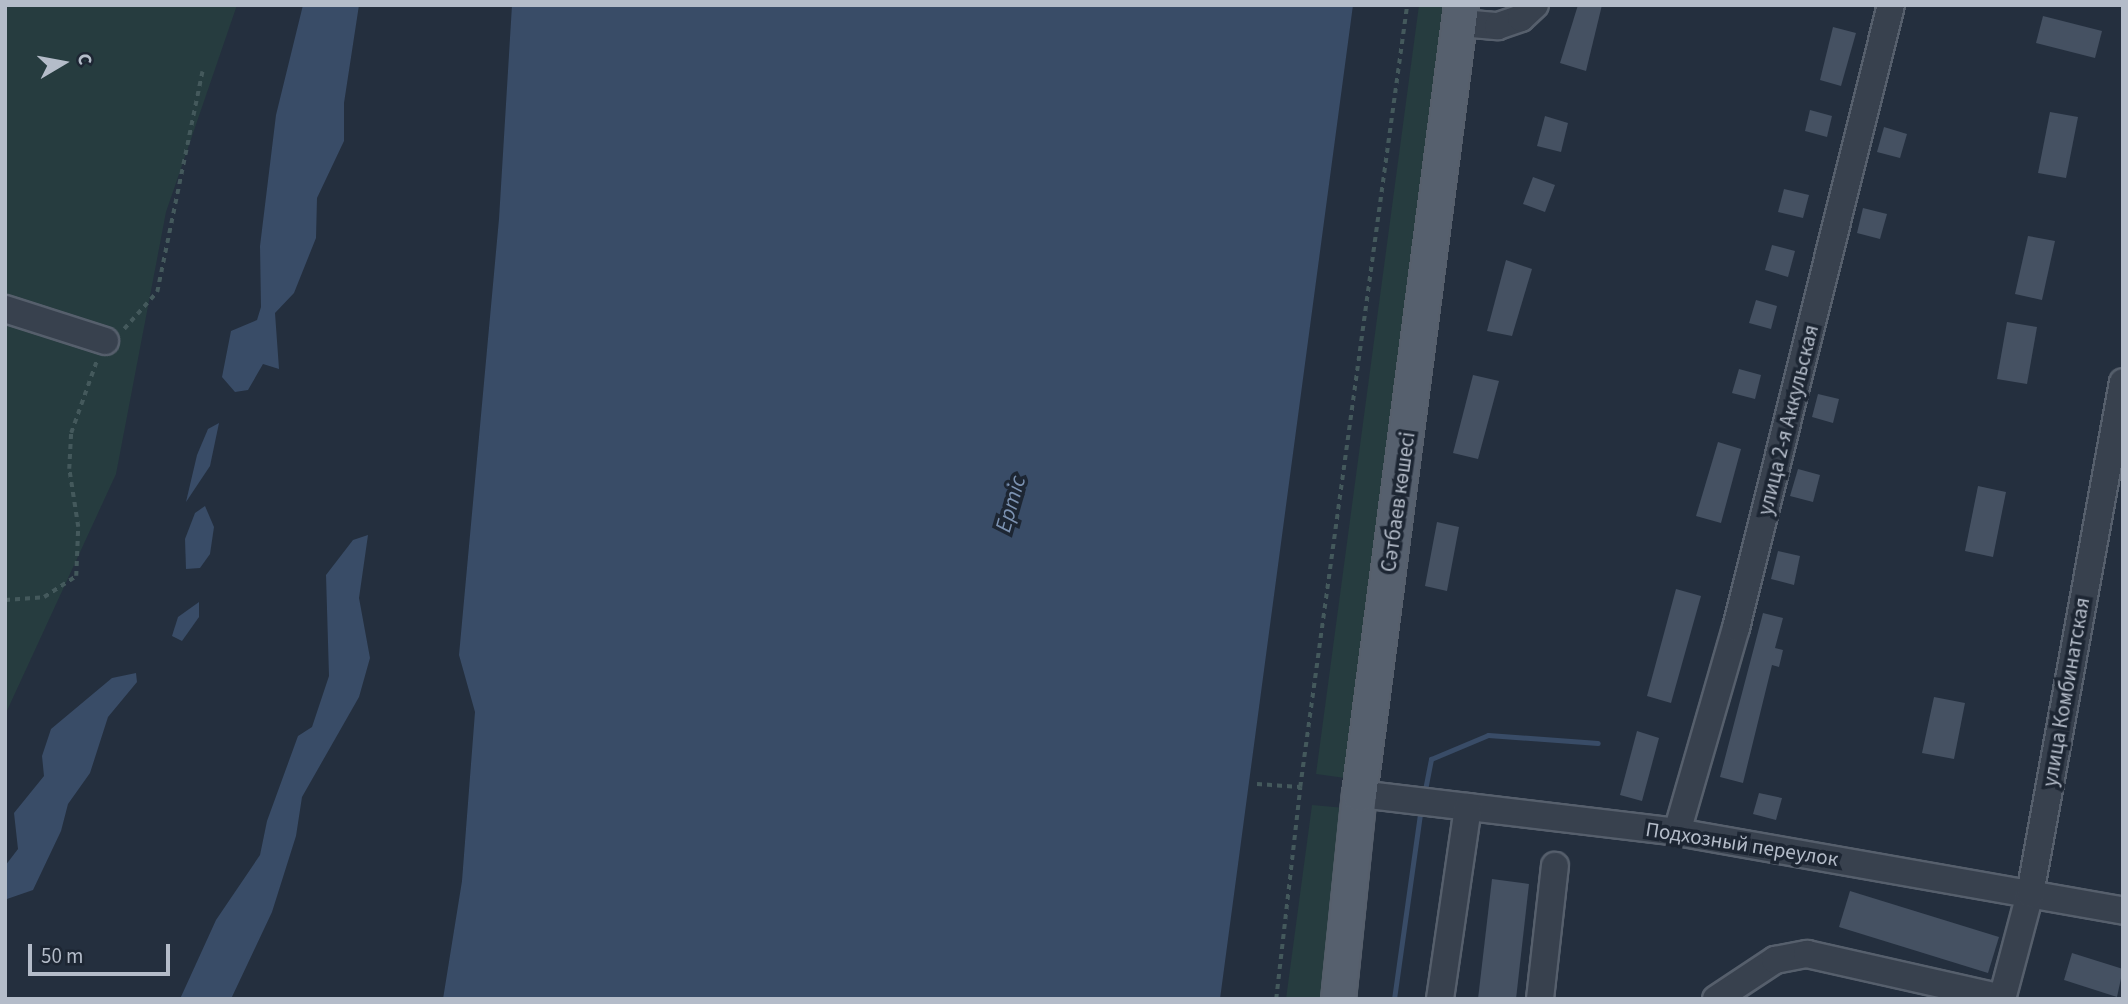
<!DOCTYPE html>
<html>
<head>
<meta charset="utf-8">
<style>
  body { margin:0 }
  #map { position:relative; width:2128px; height:1004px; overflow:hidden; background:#242f3e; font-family:"Source Sans 3",sans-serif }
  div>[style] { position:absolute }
  .green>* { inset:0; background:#263c3f }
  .water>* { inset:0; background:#394c67 }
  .stream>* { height:5px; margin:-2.5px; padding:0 2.5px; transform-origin:2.5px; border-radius:2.5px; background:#394c67 }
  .building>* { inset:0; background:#455162 }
  .path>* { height:3.5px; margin-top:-1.75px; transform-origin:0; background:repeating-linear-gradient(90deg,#44595c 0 5px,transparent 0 10px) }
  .roads { filter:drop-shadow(2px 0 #565f6c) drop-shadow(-2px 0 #565f6c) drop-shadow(0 2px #565f6c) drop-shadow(0 -2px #565f6c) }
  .minor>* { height:26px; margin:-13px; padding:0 13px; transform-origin:13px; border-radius:13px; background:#38414e }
  .major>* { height:33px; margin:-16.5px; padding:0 16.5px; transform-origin:16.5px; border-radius:16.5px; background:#56606e }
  span { translate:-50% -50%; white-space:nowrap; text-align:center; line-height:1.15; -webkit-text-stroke:7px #1d2633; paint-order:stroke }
  .street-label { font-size:21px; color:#b4bcc9 }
  .water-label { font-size:23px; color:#7c92b1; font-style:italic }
  .frame { position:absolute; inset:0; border:7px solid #b4bcc9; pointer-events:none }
  .north { position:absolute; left:28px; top:28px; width:70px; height:70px; -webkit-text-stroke:5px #1d2633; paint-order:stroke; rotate:80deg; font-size:19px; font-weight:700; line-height:28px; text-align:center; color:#b4bcc9 }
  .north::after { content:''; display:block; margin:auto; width:24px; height:32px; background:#b4bcc9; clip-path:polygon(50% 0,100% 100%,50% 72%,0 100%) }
  .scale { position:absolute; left:28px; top:944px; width:142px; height:32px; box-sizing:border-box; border:4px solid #b4bcc9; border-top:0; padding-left:9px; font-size:21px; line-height:24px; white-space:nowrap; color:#b4bcc9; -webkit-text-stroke:5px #1d2633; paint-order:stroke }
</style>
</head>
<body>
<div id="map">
  <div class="green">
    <div style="clip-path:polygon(5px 5px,237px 5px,166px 212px,116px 474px,5px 715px)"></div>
    <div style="clip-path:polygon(1419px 5px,1451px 5px,1345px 778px,1316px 774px)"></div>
    <div style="clip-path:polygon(1312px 805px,1345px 808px,1325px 999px,1286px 999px)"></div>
  </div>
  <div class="water">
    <div style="clip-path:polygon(303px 5px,359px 5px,344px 103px,344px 141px,317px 198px,316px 238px,294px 293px,275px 313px,279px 369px,263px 364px,248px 390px,235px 392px,222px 377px,231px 331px,257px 320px,261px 307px,260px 246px,276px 115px)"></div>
    <div style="clip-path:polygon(512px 5px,1353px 5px,1220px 999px,443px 999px,462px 881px,475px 712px,459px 655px,499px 219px)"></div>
    <div style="clip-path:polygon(219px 423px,210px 466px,186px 502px,197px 455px,208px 429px)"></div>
    <div style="clip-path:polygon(205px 506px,214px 527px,210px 554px,200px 568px,186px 569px,185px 539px,195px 513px)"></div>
    <div style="clip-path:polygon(368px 535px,359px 598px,370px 658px,359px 697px,302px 797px,296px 836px,272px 912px,231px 999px,180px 999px,216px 920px,260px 855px,267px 821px,298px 736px,312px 727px,329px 676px,326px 575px,353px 540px)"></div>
    <div style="clip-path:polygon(199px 602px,199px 617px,182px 641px,172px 636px,178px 617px)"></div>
    <div style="clip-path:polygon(136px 673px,137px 682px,108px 717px,90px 773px,68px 804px,61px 831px,33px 890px,7px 899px,5px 866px,18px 849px,14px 813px,44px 776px,42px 756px,51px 729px,112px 678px)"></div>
  </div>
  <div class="stream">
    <div style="left:1424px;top:795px;width:37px;rotate:-79deg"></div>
    <div style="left:1431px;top:759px;width:62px;rotate:-22.8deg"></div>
    <div style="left:1488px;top:735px;width:110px;rotate:4.2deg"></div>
    <div style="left:1394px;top:999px;width:193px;rotate:-82deg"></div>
  </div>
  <div class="building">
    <div style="clip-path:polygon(1578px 5px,1602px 5px,1586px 71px,1560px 63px)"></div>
    <div style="clip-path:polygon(2043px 16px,2102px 31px,2095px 58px,2036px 43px)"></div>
    <div style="clip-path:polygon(1833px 27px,1856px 33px,1841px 86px,1820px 80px)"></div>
    <div style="clip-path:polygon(1810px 110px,1832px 116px,1827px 137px,1805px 131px)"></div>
    <div style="clip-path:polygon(2050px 112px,2078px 117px,2066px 178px,2038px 173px)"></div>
    <div style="clip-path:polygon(1545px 116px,1568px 123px,1561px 152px,1537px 146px)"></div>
    <div style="clip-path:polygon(1884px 127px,1907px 134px,1900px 158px,1877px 152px)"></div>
    <div style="clip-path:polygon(1533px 177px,1555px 185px,1545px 212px,1523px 204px)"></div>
    <div style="clip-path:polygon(1784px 189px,1809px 195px,1803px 218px,1778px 212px)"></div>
    <div style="clip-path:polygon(1863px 208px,1887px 214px,1880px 239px,1857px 233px)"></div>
    <div style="clip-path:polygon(2028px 236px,2055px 241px,2042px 300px,2015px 294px)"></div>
    <div style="clip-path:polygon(1772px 245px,1795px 251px,1788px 277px,1765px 270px)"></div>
    <div style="clip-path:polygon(1506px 260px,1532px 269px,1512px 336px,1487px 331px)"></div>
    <div style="clip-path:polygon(1756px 300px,1777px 306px,1771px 329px,1749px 323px)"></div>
    <div style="clip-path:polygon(2007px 322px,2037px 327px,2027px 384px,1997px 379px)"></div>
    <div style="clip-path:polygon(1739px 369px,1761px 375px,1755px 399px,1732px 393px)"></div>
    <div style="clip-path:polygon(1473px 375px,1499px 381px,1478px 459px,1453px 453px)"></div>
    <div style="clip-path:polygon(1818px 394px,1839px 399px,1833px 423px,1812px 417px)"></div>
    <div style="clip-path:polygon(1718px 442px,1741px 449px,1721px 523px,1696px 516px)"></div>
    <div style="clip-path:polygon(1798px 469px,1820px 475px,1813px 502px,1790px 496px)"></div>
    <div style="clip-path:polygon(1978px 486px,2006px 492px,1993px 557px,1965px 551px)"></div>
    <div style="clip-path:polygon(1437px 522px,1459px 527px,1447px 591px,1425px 586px)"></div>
    <div style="clip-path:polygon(1778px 551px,1800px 556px,1794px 585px,1771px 579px)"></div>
    <div style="clip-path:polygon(1676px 589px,1701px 596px,1671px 703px,1647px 696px)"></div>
    <div style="clip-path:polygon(1763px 613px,1783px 618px,1775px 648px,1783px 650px,1779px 667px,1772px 665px,1743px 783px,1720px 777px)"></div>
    <div style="clip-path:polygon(1934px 697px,1965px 703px,1954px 759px,1922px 753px)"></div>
    <div style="clip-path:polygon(1637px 731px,1659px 738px,1642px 801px,1620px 795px)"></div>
    <div style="clip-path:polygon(1759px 793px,1782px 798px,1776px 820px,1753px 814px)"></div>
    <div style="clip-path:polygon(1492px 879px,1529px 884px,1516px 999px,1478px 999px)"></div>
    <div style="clip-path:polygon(1850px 891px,1999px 937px,1988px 973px,1839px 927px)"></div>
    <div style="clip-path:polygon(2072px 953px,2123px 969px,2117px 997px,2064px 980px)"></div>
  </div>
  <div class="path">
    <div style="left:124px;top:329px;width:50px;rotate:-48.3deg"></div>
    <div style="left:157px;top:292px;width:225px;rotate:-78.4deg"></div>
    <div style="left:5px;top:600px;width:39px;rotate:-4deg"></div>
    <div style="left:44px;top:597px;width:38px;rotate:-33deg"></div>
    <div style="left:76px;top:576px;width:49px;rotate:-87.7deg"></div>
    <div style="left:78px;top:527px;width:59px;rotate:-98.8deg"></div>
    <div style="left:69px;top:469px;width:36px;rotate:-87deg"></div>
    <div style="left:71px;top:433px;width:77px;rotate:-70.4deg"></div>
    <div style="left:1257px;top:784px;width:43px;rotate:4deg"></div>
    <div style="left:1276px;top:999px;width:213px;rotate:-83.5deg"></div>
    <div style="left:1300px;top:787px;width:789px;rotate:-82.21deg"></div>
  </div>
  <div class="roads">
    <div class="minor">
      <div style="left:1461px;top:23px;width:37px;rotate:5deg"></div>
      <div style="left:1498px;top:26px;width:24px;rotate:-19deg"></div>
      <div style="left:1521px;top:18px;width:19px;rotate:-43deg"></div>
      <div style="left:5px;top:309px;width:105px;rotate:17.7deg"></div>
      <div style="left:1359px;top:794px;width:320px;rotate:6.8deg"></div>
      <div style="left:1677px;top:832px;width:453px;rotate:10deg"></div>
      <div style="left:1677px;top:832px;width:212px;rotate:-73.9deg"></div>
      <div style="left:1736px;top:628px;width:642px;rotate:-76.03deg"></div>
      <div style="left:1440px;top:999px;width:194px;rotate:-81.7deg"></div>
      <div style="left:1540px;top:999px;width:134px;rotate:-83.6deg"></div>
      <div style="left:1716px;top:999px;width:71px;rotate:-33.5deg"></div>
      <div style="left:1775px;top:960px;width:33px;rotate:-11deg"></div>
      <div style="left:1807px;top:954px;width:201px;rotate:12.7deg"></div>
      <div style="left:2002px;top:999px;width:109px;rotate:-75.1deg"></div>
      <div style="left:2030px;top:894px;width:520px;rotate:-79.71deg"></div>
    </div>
    <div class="major">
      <div style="left:1338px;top:999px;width:206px;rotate:-84.2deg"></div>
      <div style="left:1359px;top:794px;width:796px;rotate:-82.63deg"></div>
    </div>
  </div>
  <div class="street-label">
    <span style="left:1788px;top:420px;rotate:-76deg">улица 2-я Аккульская</span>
    <span style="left:1398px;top:502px;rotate:-82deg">Сәтбаев көшесі</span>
    <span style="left:2066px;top:692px;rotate:-80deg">улица Комбинатская</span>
    <span style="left:1742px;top:844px;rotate:9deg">Подхозный переулок</span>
  </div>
  <div class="water-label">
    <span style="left:1011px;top:504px;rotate:-74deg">Ертіс</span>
  </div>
  <div class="frame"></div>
  <div class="north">С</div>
  <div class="scale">50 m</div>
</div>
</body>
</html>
